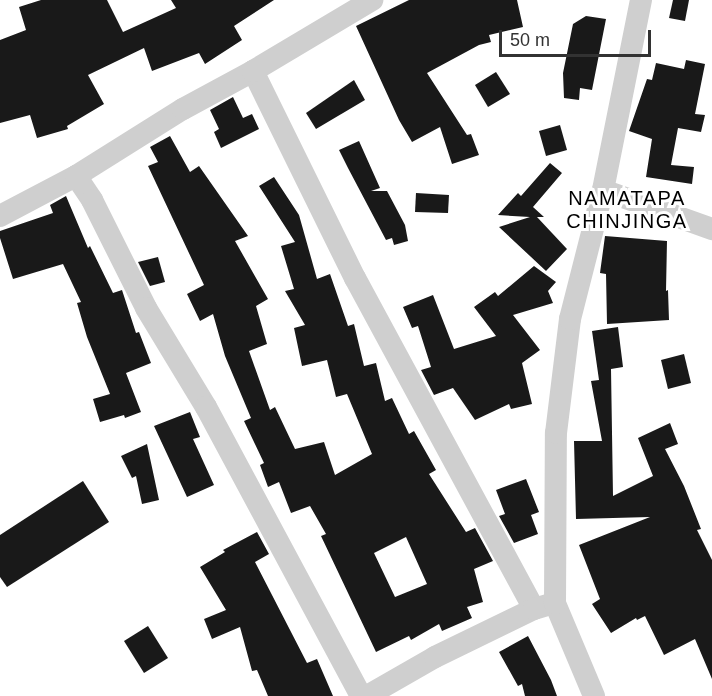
<!DOCTYPE html>
<html>
<head>
<meta charset="utf-8">
<style>
  body { margin:0 }
  #map { position:relative; width:712px; height:696px; overflow:hidden; background:#fff; font-family:Helvetica,sans-serif }
  div>[style] { position:absolute }
  .building>* { inset:0; background:#191919 }
  .street>* { height:22px; margin:-11px; padding:0 11px; transform-origin:11px; border-radius:11px; background:#cfcfcf }
  span { translate:-50% -50%; white-space:nowrap; text-align:center; line-height:1.15; -webkit-text-stroke:6px #fff; paint-order:stroke }
  .quarter-label { font-size:20px; color:#000; letter-spacing:1.5px }
  .scale { position:absolute; left:499px; top:30px; width:152px; height:27px; box-sizing:border-box; border:3px solid #323232; border-top:0; padding-left:8px; font-size:18px; line-height:21px; white-space:nowrap; color:#323232; -webkit-text-stroke:4px #fff; paint-order:stroke }
</style>
</head>
<body>
<div id="map">
  <div class="building">
    <div style="clip-path:polygon(41px 0,107px 0,123px 32px,176px 8px,171px 0,274px 0,234px 26px,242px 40px,205px 64px,199px 53px,152px 71px,144px 48px,88px 75px,104px 104px,67px 126px,68px 129px,37px 138px,30px 115px,0 123px,0 40px,26px 30px,19px 7px)"></div>
    <div style="clip-path:polygon(409px 0,517px 0,523px 27px,489px 35px,491px 42px,479px 45px,427px 73px,467px 135px,471px 134px,479px 155px,452px 164px,440px 127px,412px 142px,399px 120px,356px 26px)"></div>
    <div style="clip-path:polygon(673px 0,689px 0,685px 21px,669px 18px)"></div>
    <div style="clip-path:polygon(586px 16px,606px 19px,592px 90px,580px 88px,579px 100px,564px 98px,563px 73px,573px 24px)"></div>
    <div style="clip-path:polygon(686px 60px,705px 64px,695px 114px,705px 115px,701px 132px,678px 128px,671px 165px,694px 167px,692px 184px,646px 177px,652px 139px,629px 131px,647px 79px,652px 80px,656px 63px,684px 69px)"></div>
    <div style="clip-path:polygon(496px 72px,510px 94px,488px 107px,475px 85px)"></div>
    <div style="clip-path:polygon(354px 80px,365px 100px,316px 129px,306px 113px)"></div>
    <div style="clip-path:polygon(233px 97px,243px 118px,252px 114px,259px 129px,221px 148px,214px 132px,219px 129px,210px 110px)"></div>
    <div style="clip-path:polygon(560px 125px,567px 150px,546px 156px,539px 131px)"></div>
    <div style="clip-path:polygon(evenodd,170px 136px,190px 172px,199px 166px,248px 236px,235px 241px,268px 299px,256px 306px,267px 344px,249px 351px,270px 410px,275px 407px,295px 449px,324px 442px,335px 475px,372px 454px,347px 394px,336px 397px,327px 360px,302px 366px,294px 328px,305px 325px,285px 291px,294px 289px,281px 246px,295px 242px,259px 186px,274px 177px,299px 215px,317px 279px,330px 274px,348px 326px,354px 324px,364px 366px,376px 363px,385px 401px,392px 398px,409px 434px,414px 431px,436px 470px,429px 474px,466px 532px,475px 528px,493px 561px,474px 569px,483px 602px,467px 607px,472px 618px,442px 631px,439px 624px,411px 640px,409px 636px,376px 652px,321px 536px,326px 534px,310px 506px,291px 513px,279px 482px,268px 487px,260px 465px,264px 463px,244px 421px,251px 418px,225px 356px,213px 314px,200px 321px,187px 294px,204px 285px,148px 166px,158px 162px,150px 147px,170px 136px,406px 537px,427px 584px,395px 597px,374px 553px,406px 537px)"></div>
    <div style="clip-path:polygon(359px 141px,380px 188px,371px 191px,387px 191px,405px 225px,408px 241px,394px 245px,392px 238px,386px 240px,348px 168px,339px 150px)"></div>
    <div style="clip-path:polygon(550px 163px,562px 173px,533px 207px,544px 217px,537px 217px,567px 249px,546px 271px,499px 227px,530px 217px,498px 215px,518px 193px,521px 196px)"></div>
    <div style="clip-path:polygon(416px 193px,449px 195px,448px 213px,415px 212px)"></div>
    <div style="clip-path:polygon(66px 196px,88px 248px,90px 246px,113px 293px,122px 290px,136px 333px,139px 332px,151px 363px,126px 373px,141px 412px,125px 418px,124px 415px,100px 422px,93px 399px,110px 394px,87px 337px,77px 303px,81px 302px,63px 264px,13px 279px,0 238px,0 231px,53px 213px,50px 205px)"></div>
    <div style="clip-path:polygon(605px 236px,667px 241px,666px 291px,668px 290px,669px 320px,607px 324px,606px 274px,600px 273px)"></div>
    <div style="clip-path:polygon(158px 257px,165px 282px,150px 286px,138px 262px)"></div>
    <div style="clip-path:polygon(534px 266px,556px 282px,548px 291px,553px 303px,513px 315px,540px 350px,522px 363px,532px 404px,511px 409px,509px 404px,475px 420px,453px 388px,434px 395px,421px 370px,431px 367px,418px 326px,412px 328px,403px 307px,433px 295px,454px 349px,496px 336px,474px 307px,495px 292px,498px 296px)"></div>
    <div style="clip-path:polygon(618px 327px,623px 367px,611px 369px,613px 496px,653px 476px,638px 438px,670px 423px,678px 444px,665px 449px,684px 486px,701px 529px,697px 530px,712px 560px,712px 679px,695px 639px,664px 655px,645px 616px,637px 620px,636px 618px,611px 633px,592px 604px,600px 599px,579px 545px,650px 517px,576px 519px,574px 441px,602px 441px,591px 381px,599px 380px,592px 331px)"></div>
    <div style="clip-path:polygon(684px 354px,691px 383px,668px 389px,661px 360px)"></div>
    <div style="clip-path:polygon(190px 412px,200px 437px,193px 439px,214px 485px,187px 497px,154px 426px)"></div>
    <div style="clip-path:polygon(147px 444px,159px 500px,142px 504px,136px 476px,132px 478px,121px 456px)"></div>
    <div style="clip-path:polygon(526px 479px,539px 512px,531px 515px,538px 534px,514px 543px,499px 516px,505px 514px,496px 490px)"></div>
    <div style="clip-path:polygon(83px 481px,109px 522px,7px 587px,0 577px,0 535px)"></div>
    <div style="clip-path:polygon(257px 532px,269px 554px,255px 562px,307px 663px,317px 659px,333px 696px,268px 696px,257px 670px,252px 671px,240px 627px,212px 639px,204px 619px,226px 610px,200px 567px,225px 552px,223px 550px)"></div>
    <div style="clip-path:polygon(148px 626px,168px 658px,144px 673px,124px 641px)"></div>
    <div style="clip-path:polygon(528px 636px,551px 680px,557px 696px,525px 696px,522px 684px,518px 686px,499px 652px)"></div>
  </div>
  <div class="street">
    <div style="left:253px;top:71px;width:231px;rotate:63.8deg"></div>
    <div style="left:355px;top:278px;width:376px;rotate:61.6deg"></div>
    <div style="left:76px;top:176px;width:29px;rotate:56deg"></div>
    <div style="left:92px;top:200px;width:121px;rotate:63.4deg"></div>
    <div style="left:146px;top:308px;width:116px;rotate:58.8deg"></div>
    <div style="left:206px;top:407px;width:328px;rotate:61.8deg"></div>
    <div style="left:603px;top:190px;width:116px;rotate:19.7deg"></div>
    <div style="left:0;top:216px;width:86px;rotate:-27.8deg"></div>
    <div style="left:76px;top:176px;width:126px;rotate:-32.1deg"></div>
    <div style="left:183px;top:109px;width:80px;rotate:-28.5deg"></div>
    <div style="left:253px;top:71px;width:139px;rotate:-30.8deg"></div>
    <div style="left:367px;top:696px;width:78px;rotate:-29.8deg"></div>
    <div style="left:435px;top:657px;width:110px;rotate:-25.9deg"></div>
    <div style="left:534px;top:609px;width:14px;rotate:-17deg"></div>
    <div style="left:594px;top:696px;width:101px;rotate:-112.8deg"></div>
    <div style="left:555px;top:603px;width:170px;rotate:-89.7deg"></div>
    <div style="left:556px;top:433px;width:115px;rotate:-83deg"></div>
    <div style="left:570px;top:319px;width:133px;rotate:-75.7deg"></div>
    <div style="left:603px;top:190px;width:194px;rotate:-78.7deg"></div>
  </div>
  <div class="quarter-label">
    <span style="left:627px;top:210px">NAMATAPA<br>CHINJINGA</span>
  </div>
  <div class="scale">50 m</div>
</div>
</body>
</html>
